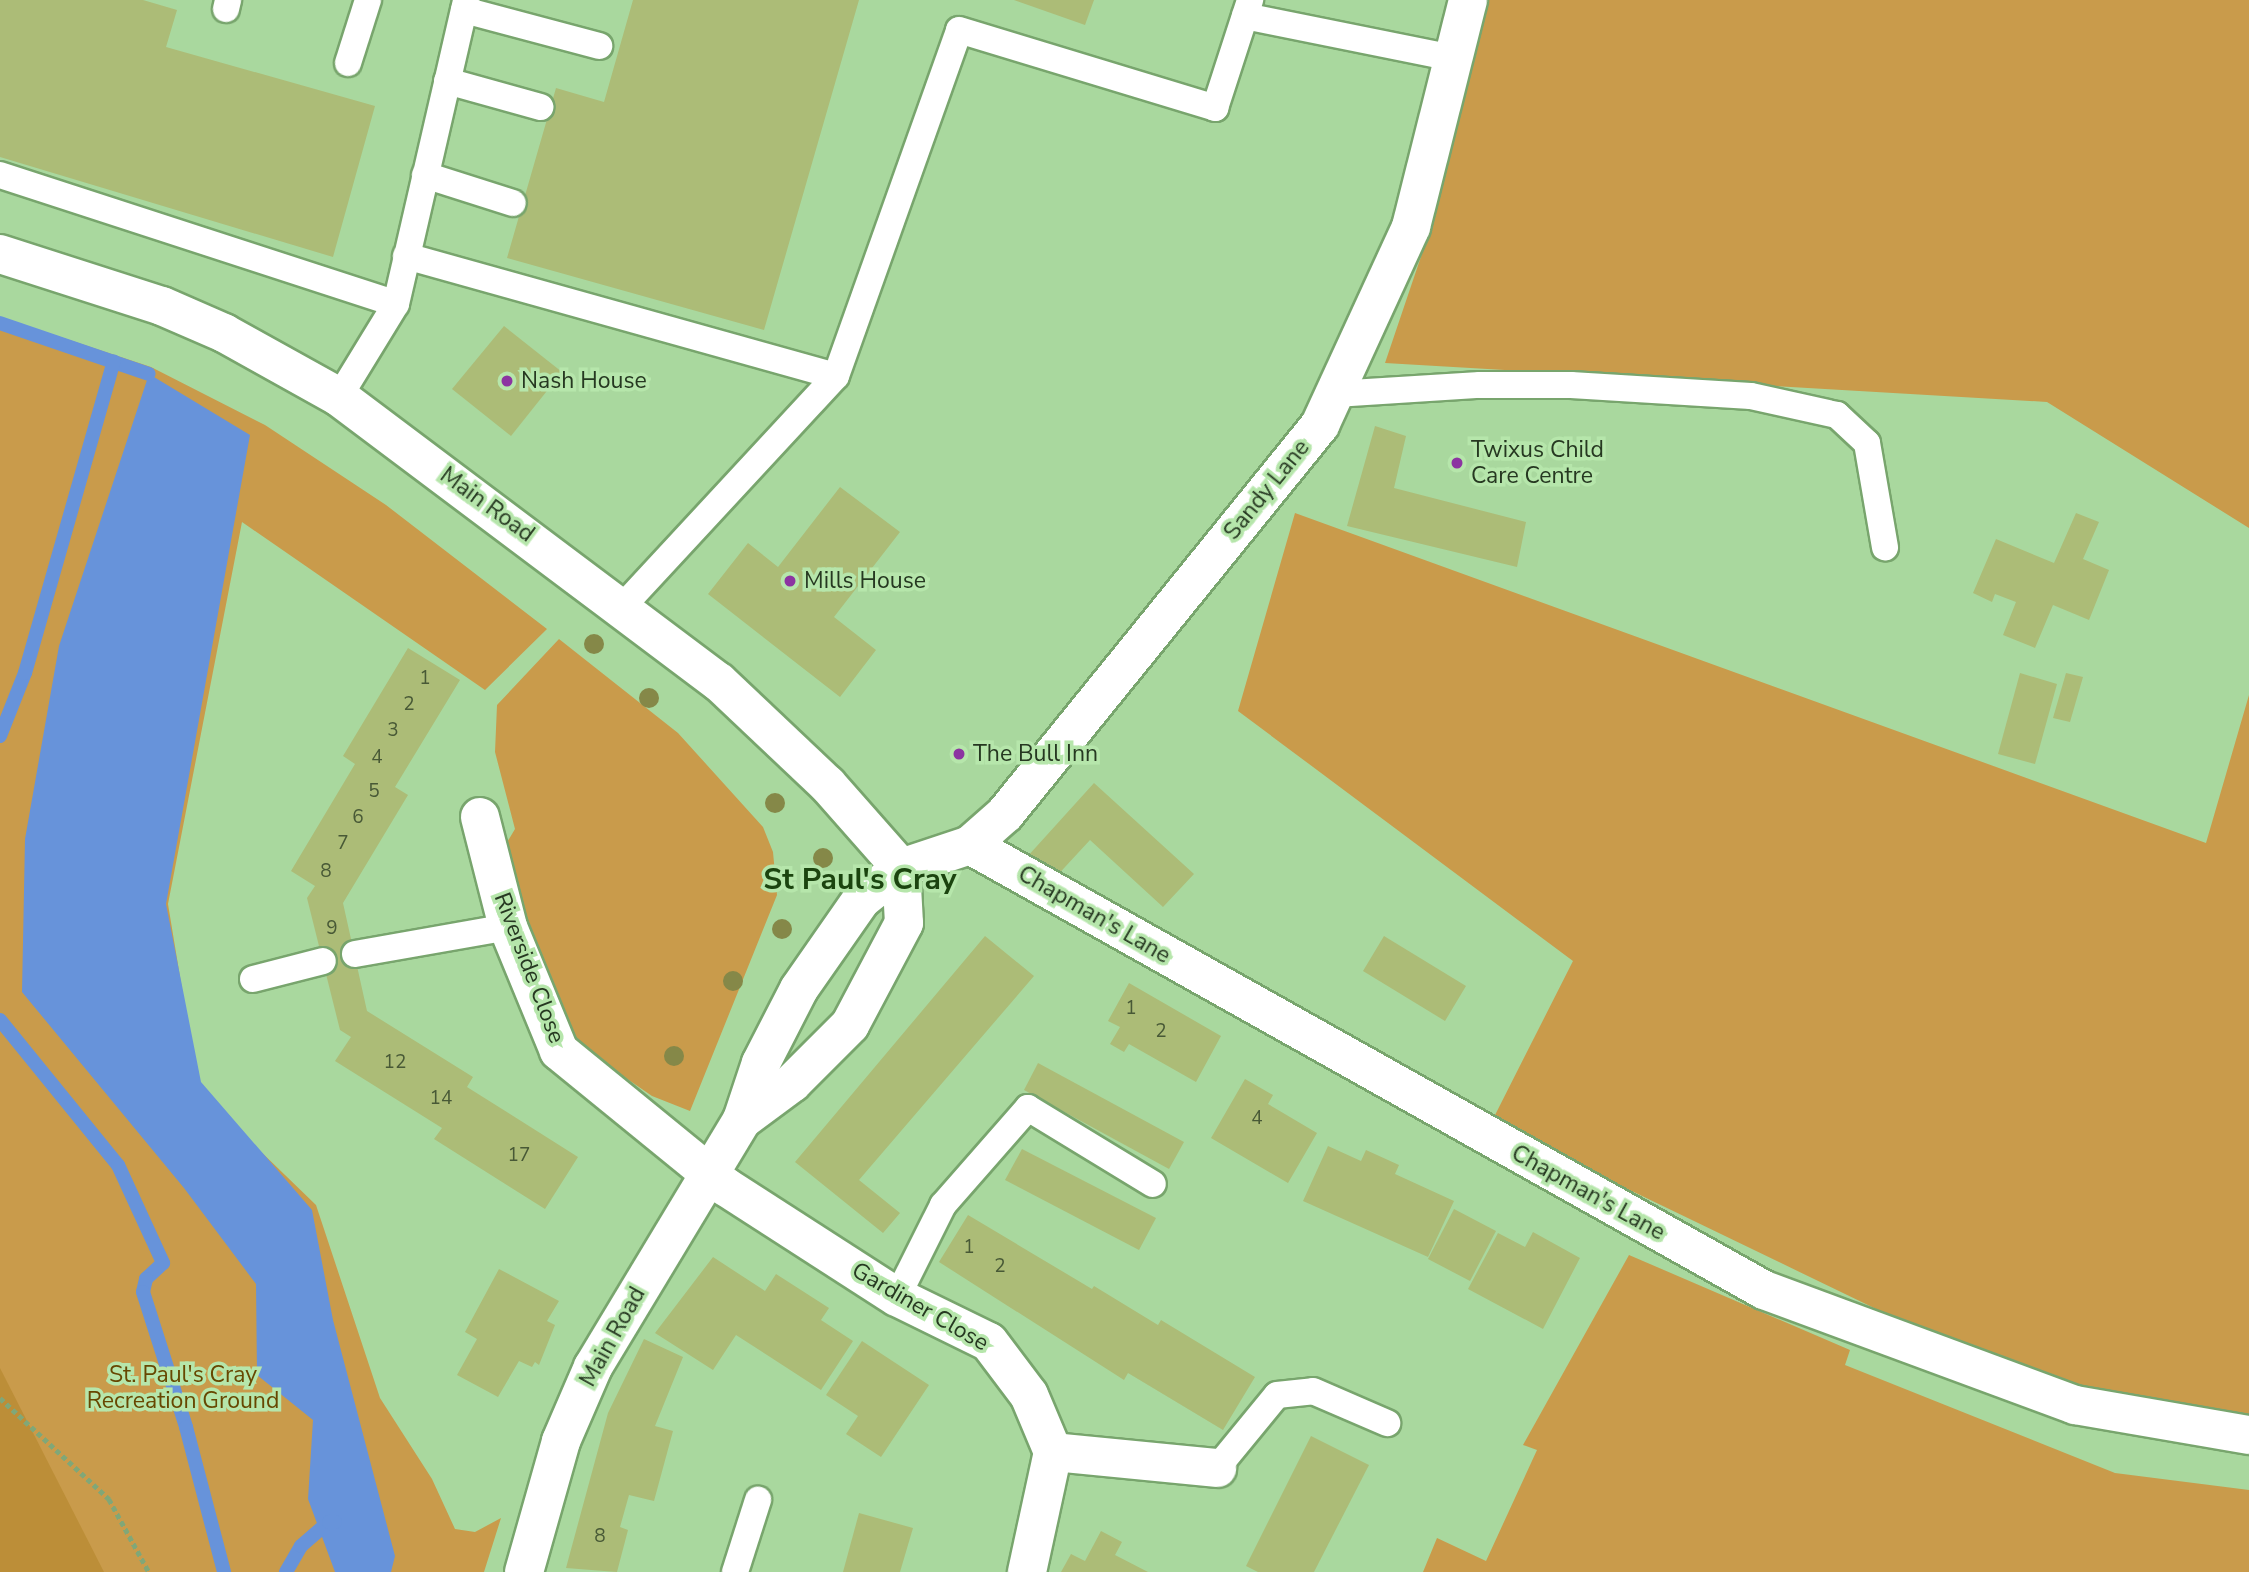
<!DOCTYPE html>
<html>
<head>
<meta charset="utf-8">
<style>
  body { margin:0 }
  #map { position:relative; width:2249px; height:1572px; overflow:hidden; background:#a9d89e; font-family:"Nunito Sans",sans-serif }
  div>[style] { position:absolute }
  .green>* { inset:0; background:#c99b4b }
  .forest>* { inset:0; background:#bc8e38 }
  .water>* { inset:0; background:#6793da }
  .stream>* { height:14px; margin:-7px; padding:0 7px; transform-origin:7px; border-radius:7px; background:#6793da }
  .building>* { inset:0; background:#acbc77 }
  .path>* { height:4.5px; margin-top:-2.25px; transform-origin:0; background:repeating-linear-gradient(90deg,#81a777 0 5px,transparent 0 8.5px) }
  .roads { filter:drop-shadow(2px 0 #78a56d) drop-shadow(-2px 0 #78a56d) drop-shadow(0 2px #78a56d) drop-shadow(0 -2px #78a56d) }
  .service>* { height:26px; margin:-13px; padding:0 13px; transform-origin:13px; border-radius:13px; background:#fff }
  .minor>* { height:38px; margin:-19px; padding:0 19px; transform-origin:19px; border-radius:19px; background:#fff }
  .tertiary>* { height:38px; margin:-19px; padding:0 19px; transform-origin:19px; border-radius:19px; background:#fff }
  .trees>* { width:20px; height:20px; margin:-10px; border-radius:50%; background:#858848 }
  .dots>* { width:19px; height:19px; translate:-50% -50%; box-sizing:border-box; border:4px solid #b6e6ab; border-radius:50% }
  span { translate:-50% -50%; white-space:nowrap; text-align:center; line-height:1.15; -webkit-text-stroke:7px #b6e6ab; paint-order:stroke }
  .number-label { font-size:19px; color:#485936 }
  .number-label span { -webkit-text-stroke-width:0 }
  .poi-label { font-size:23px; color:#263821 }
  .left { translate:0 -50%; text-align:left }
  .street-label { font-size:23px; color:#263821 }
  .park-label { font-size:23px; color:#674701 }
  .district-label { font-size:30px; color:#1b440f; font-weight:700 }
</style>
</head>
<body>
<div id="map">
  <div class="green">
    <div style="clip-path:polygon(1471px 0,2249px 0,2249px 528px,2047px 402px,1385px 363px,1431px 227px,1458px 47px)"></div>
    <div style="clip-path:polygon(0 317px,151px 367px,265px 425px,386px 505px,547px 629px,485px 690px,242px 522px,168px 904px,199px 1092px,316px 1205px,380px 1398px,432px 1479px,455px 1529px,475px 1532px,501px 1518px,484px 1572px,0 1572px)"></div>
    <div style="clip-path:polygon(1295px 513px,2206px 843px,2249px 695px,2249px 1419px,2075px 1405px,1491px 1123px,1573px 961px,1238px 711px)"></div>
    <div style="clip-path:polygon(559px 639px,678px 733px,763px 827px,773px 852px,777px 895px,690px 1111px,652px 1096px,575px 1043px,549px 998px,506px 844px,515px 829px,495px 752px,497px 705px)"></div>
    <div style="clip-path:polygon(1629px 1255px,1850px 1350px,1845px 1365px,2115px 1473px,2249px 1490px,2249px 1572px,1423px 1572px,1437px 1538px,1486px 1561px,1537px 1450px,1523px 1445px)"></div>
  </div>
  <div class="forest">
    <div style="clip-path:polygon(0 1368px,104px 1572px,0 1572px)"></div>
  </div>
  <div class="water">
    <div style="clip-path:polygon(149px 374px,250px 435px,166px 904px,201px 1082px,312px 1210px,333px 1320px,395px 1556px,391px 1572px,335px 1572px,308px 1499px,313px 1420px,257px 1375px,256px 1284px,184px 1188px,22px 992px,25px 839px,59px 646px)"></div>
  </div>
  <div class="stream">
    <div style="left:0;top:323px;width:157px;rotate:18.9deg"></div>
    <div style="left:0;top:736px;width:68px;rotate:-68.4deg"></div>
    <div style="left:25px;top:673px;width:324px;rotate:-74.1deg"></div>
    <div style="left:0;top:1020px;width:187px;rotate:50.9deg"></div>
    <div style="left:118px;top:1165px;width:108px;rotate:65.3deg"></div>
    <div style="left:163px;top:1263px;width:23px;rotate:137deg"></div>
    <div style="left:146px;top:1279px;width:13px;rotate:103deg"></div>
    <div style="left:143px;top:1292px;width:142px;rotate:72.3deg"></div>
    <div style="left:186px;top:1427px;width:150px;rotate:75.3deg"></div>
    <div style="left:286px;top:1572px;width:30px;rotate:-60deg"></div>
    <div style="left:301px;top:1546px;width:37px;rotate:-41deg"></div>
    <div style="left:329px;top:1522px;width:6px"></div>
  </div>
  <div class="building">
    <div style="clip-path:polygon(0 0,143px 0,177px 10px,166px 47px,375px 106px,333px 257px,0 157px)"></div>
    <div style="clip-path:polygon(633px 0,859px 0,764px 330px,507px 258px,556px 88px,604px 102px)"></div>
    <div style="clip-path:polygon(1014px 0,1094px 0,1085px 25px)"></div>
    <div style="clip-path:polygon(504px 326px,562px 372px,511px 436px,452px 389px)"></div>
    <div style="clip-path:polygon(1375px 426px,1406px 436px,1394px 488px,1526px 522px,1517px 567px,1347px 526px)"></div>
    <div style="clip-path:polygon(840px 487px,900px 532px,834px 617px,876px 650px,840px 697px,708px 594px,748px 543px,778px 567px)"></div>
    <div style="clip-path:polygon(2076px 513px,2099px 522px,2083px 559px,2109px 570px,2089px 620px,2053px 605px,2035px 648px,2003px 635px,2016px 602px,1995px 594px,1992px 602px,1973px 593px,1996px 539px,2054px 563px)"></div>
    <div style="clip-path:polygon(408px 648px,460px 680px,395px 787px,408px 795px,343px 903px,367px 1011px,473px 1077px,467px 1087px,578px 1157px,545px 1209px,434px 1139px,442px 1128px,335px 1061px,351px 1037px,340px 1030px,307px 898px,315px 886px,291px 871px,355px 764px,343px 756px)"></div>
    <div style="clip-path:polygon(2020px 673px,2057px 684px,2035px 764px,1998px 754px)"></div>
    <div style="clip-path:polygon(2066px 673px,2083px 677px,2070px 722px,2053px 718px)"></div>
    <div style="clip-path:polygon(1094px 783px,1194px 874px,1163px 907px,1090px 840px,1053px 880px,1027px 857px)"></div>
    <div style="clip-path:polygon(985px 936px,1034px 976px,859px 1180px,900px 1213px,883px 1233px,795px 1162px)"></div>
    <div style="clip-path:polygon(1384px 936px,1466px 986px,1445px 1021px,1363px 971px)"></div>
    <div style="clip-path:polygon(1129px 983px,1221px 1036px,1196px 1082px,1129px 1044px,1124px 1052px,1110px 1044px,1120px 1027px,1108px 1021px)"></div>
    <div style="clip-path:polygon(1038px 1063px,1184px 1142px,1169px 1169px,1024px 1090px)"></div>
    <div style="clip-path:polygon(1245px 1079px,1273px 1095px,1268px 1104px,1317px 1133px,1288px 1183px,1211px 1138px)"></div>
    <div style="clip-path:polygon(1328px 1146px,1361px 1161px,1366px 1150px,1399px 1165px,1395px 1174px,1454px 1201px,1428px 1257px,1303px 1201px)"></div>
    <div style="clip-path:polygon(1022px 1149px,1156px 1218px,1139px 1250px,1005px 1180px)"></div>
    <div style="clip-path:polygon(1454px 1209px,1496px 1231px,1470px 1281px,1428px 1259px)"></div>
    <div style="clip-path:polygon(968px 1215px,1092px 1289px,1094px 1286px,1158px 1325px,1161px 1320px,1255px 1377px,1223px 1430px,1128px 1373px,1124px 1380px,939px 1262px)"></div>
    <div style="clip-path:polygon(1533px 1232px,1580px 1258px,1543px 1329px,1468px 1289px,1498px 1233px,1525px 1247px)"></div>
    <div style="clip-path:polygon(713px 1257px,765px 1291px,776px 1274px,829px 1308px,821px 1320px,853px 1341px,821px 1390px,736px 1335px,713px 1370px,655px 1333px)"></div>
    <div style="clip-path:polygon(499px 1269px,559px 1301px,547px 1321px,555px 1325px,539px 1365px,535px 1362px,532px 1367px,519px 1361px,498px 1397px,457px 1375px,477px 1339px,465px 1332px)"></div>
    <div style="clip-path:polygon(644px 1339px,683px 1357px,655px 1426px,673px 1431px,654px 1501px,629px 1495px,620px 1527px,628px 1530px,617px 1572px,566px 1568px,608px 1413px)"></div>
    <div style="clip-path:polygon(862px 1341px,929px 1385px,881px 1457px,846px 1434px,858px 1416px,826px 1395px)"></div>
    <div style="clip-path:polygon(1311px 1436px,1369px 1465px,1314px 1572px,1258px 1572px,1246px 1566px)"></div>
    <div style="clip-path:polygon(859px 1513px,913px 1528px,900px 1572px,843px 1572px)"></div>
    <div style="clip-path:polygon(1101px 1531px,1122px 1542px,1115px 1555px,1148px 1572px,1061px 1572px,1071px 1554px,1085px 1561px)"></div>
  </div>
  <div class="path">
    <div style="left:0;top:1398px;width:149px;rotate:42.8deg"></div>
    <div style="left:109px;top:1499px;width:83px;rotate:61.3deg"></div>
  </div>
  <div class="roads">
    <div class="service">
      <div style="left:226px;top:9px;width:9px;rotate:-77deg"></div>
      <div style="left:464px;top:10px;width:140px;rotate:14.9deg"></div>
      <div style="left:1245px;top:16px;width:212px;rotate:11.4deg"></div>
      <div style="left:348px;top:63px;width:66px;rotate:-72.4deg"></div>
      <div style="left:447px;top:81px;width:97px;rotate:15.6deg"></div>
      <div style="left:0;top:175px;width:416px;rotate:18deg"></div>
      <div style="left:425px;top:175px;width:92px;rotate:17.7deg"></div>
      <div style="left:406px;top:256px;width:446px;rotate:15.6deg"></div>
      <div style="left:1335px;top:394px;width:145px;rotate:-3.6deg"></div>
      <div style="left:1480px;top:385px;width:91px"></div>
      <div style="left:1571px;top:385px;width:180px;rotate:3.5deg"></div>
      <div style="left:1751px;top:396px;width:88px;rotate:12.5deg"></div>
      <div style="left:1837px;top:415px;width:41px;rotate:43deg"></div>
      <div style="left:1867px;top:443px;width:106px;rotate:80.2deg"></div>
      <div style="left:339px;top:397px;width:109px;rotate:-58.5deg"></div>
      <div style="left:396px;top:304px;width:312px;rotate:-77deg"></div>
      <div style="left:623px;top:606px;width:313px;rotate:-47.2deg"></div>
      <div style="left:836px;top:376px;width:367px;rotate:-70.4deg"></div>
      <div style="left:959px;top:30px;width:268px;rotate:16.9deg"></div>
      <div style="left:1215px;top:108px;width:114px;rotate:-72deg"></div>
      <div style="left:355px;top:954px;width:155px;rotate:-10deg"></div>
      <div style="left:253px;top:979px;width:72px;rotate:-14.4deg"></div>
      <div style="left:897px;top:1297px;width:103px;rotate:-63.4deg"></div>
      <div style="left:943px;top:1205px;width:129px;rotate:-48.8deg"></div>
      <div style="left:1028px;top:1108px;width:146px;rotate:31.3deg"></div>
      <div style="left:1217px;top:1468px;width:94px;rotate:-50.6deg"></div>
      <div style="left:1277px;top:1395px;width:36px;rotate:-6deg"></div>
      <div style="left:1313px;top:1391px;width:81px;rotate:23.4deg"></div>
      <div style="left:735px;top:1572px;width:76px;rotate:-72.3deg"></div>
    </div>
    <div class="minor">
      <div style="left:480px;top:817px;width:114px;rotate:75.7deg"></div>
      <div style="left:508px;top:927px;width:134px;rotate:67.6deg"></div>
      <div style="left:559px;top:1051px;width:215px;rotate:39.2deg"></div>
      <div style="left:726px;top:1187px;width:203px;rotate:32.8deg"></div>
      <div style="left:897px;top:1297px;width:102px;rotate:26.1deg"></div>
      <div style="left:989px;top:1342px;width:66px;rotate:53deg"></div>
      <div style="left:1029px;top:1395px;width:62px;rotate:67.2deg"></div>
      <div style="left:1053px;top:1452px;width:165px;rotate:5.6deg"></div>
      <div style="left:970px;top:845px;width:910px;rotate:29.27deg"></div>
      <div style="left:1764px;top:1290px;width:332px;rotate:20.3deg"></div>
      <div style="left:2075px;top:1405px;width:177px;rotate:9.8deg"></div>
      <div style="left:1027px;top:1572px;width:123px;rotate:-77.8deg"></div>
    </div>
    <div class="tertiary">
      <div style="left:0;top:254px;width:170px;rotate:17.8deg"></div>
      <div style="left:162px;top:306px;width:68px;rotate:23.5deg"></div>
      <div style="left:224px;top:333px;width:132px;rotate:29.1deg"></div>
      <div style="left:339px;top:397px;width:475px;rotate:36.9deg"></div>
      <div style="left:719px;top:682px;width:149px;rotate:43.4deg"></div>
      <div style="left:827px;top:784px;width:112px;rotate:48.6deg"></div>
      <div style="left:901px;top:868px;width:55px;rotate:86.9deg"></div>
      <div style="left:904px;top:923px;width:115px;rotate:117.9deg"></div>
      <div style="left:850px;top:1025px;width:82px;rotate:135deg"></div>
      <div style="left:792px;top:1083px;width:62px;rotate:143.5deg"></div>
      <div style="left:524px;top:1572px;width:136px;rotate:-74.2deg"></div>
      <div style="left:561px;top:1441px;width:81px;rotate:-66.6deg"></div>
      <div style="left:593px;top:1367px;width:288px;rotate:-58.9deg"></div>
      <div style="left:742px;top:1120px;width:60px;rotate:-71.6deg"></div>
      <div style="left:761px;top:1063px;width:83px;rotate:-62.8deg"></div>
      <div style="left:799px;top:989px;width:108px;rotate:-55.1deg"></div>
      <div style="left:861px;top:900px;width:51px;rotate:-38.7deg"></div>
      <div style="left:901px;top:868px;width:73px;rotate:-18.4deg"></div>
      <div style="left:970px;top:845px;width:47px;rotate:-41.5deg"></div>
      <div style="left:1005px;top:814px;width:501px;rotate:-51deg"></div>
      <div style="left:1320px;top:425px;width:218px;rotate:-65.3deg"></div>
      <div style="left:1411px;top:227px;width:234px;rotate:-75.9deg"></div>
    </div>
  </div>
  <div class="trees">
    <div style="left:594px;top:644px"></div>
    <div style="left:649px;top:698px"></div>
    <div style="left:775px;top:803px"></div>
    <div style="left:823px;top:858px"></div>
    <div style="left:782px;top:929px"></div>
    <div style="left:733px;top:981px"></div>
    <div style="left:674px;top:1056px"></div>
  </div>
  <div class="dots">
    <div style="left:507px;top:381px;background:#8c34a1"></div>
    <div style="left:1457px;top:463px;background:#8c34a1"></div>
    <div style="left:790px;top:581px;background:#8c34a1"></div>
    <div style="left:959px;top:754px;background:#8c34a1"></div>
  </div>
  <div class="number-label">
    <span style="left:425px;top:679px">1</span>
    <span style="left:409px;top:705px">2</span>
    <span style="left:393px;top:731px">3</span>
    <span style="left:377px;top:758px">4</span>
    <span style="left:374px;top:792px">5</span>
    <span style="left:358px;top:818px">6</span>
    <span style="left:343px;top:844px">7</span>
    <span style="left:326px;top:872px">8</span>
    <span style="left:332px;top:929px">9</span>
    <span style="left:1131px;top:1009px">1</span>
    <span style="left:1161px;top:1032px">2</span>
    <span style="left:395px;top:1063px">12</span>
    <span style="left:441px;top:1099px">14</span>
    <span style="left:1257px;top:1119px">4</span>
    <span style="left:519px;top:1156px">17</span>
    <span style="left:969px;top:1248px">1</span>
    <span style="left:1000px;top:1267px">2</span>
    <span style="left:600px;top:1537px">8</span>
  </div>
  <div class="poi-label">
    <span class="left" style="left:521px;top:381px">Nash House</span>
    <span class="left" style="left:1471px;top:463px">Twixus Child<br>Care Centre</span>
    <span class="left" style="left:804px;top:581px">Mills House</span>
    <span class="left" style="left:973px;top:754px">The Bull Inn</span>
  </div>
  <div class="street-label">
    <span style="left:1267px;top:490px;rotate:-51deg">Sandy Lane</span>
    <span style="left:487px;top:505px;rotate:36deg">Main Road</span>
    <span style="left:1094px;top:915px;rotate:30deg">Chapman's Lane</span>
    <span style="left:529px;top:968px;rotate:69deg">Riverside Close</span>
    <span style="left:1588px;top:1193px;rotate:29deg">Chapman's Lane</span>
    <span style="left:920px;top:1307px;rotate:30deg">Gardiner Close</span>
    <span style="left:613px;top:1337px;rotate:-61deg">Main Road</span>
  </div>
  <div class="park-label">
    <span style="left:183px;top:1388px">St. Paul's Cray<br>Recreation Ground</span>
  </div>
  <div class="district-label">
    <span style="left:860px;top:880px">St Paul's Cray</span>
  </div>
</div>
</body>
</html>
